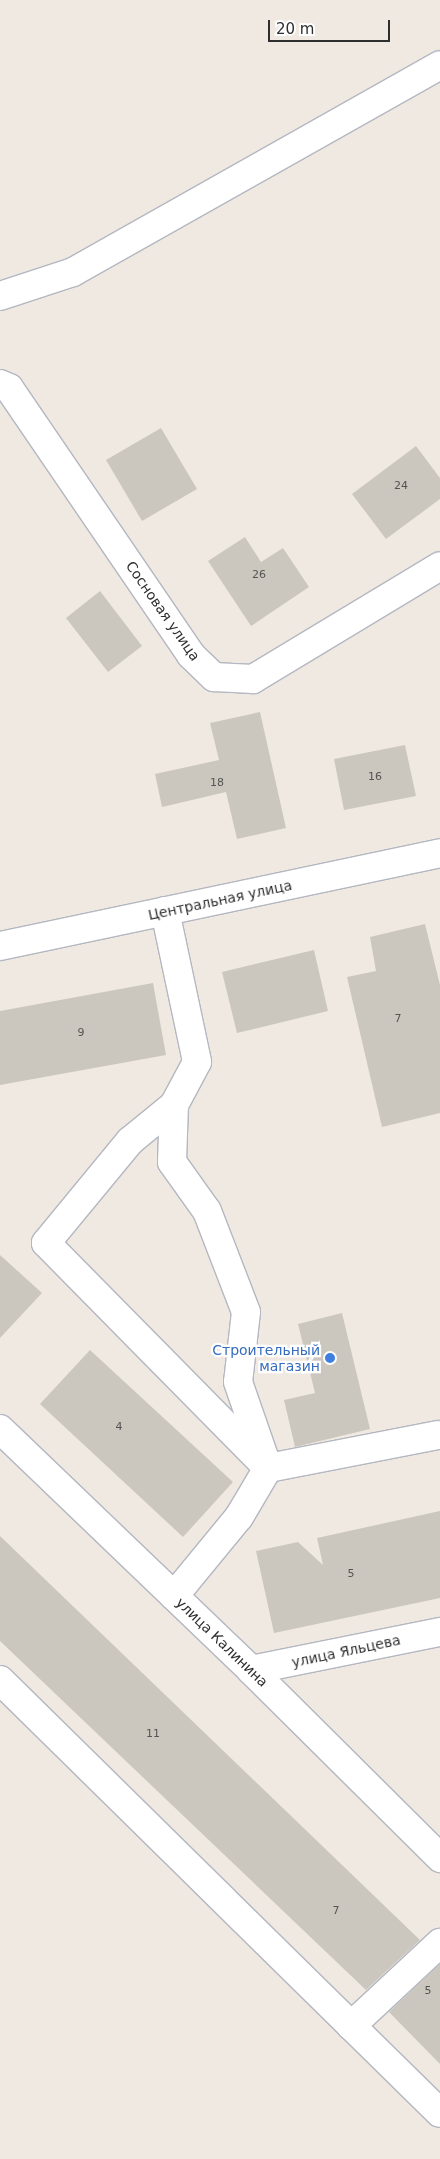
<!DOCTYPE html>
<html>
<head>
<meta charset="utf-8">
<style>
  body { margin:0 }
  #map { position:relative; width:440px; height:2159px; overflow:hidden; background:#efe9e1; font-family:"DejaVu Sans",sans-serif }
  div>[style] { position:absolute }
  .building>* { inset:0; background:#cbc7bf }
  .roads { filter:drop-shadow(1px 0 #b4b7c1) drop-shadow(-1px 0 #b4b7c1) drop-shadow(0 1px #b4b7c1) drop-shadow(0 -1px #b4b7c1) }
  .minor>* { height:28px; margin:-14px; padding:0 14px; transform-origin:14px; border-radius:14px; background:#fff }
  .dots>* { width:14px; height:14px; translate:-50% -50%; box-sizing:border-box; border:2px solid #fff; border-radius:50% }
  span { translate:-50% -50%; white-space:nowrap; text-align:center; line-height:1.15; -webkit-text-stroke:4.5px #fff; paint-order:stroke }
  .number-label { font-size:11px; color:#555452 }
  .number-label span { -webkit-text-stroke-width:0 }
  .street-label { font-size:14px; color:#2e2e2e }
  .shop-label { font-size:14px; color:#366cbe }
  .right { translate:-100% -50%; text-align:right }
  .scale { position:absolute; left:268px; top:20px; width:122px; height:22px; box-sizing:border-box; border:2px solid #2e2e2e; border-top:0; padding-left:6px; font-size:15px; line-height:18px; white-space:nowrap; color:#2e2e2e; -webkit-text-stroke:4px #fff; paint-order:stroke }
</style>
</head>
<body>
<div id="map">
  <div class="building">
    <div style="clip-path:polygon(161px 428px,197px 489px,142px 521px,106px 460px)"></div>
    <div style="clip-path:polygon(416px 446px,440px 478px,440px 499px,386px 539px,352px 494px)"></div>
    <div style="clip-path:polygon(245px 537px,261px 562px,283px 548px,309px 587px,251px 626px,208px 561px)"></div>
    <div style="clip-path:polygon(100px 591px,142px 646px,108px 672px,66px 618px)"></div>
    <div style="clip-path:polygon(260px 712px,286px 828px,237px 839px,226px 792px,162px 807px,155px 774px,219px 760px,210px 723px)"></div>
    <div style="clip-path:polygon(405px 745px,416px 796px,344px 810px,334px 759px)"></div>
    <div style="clip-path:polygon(425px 924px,440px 985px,440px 1113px,382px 1127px,347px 977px,376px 971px,370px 937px)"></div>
    <div style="clip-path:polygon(314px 950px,328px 1011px,237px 1033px,222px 972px)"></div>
    <div style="clip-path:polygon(153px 983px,166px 1055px,0 1085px,0 1011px)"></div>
    <div style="clip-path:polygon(0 1255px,42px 1293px,0 1338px)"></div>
    <div style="clip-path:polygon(342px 1313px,370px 1429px,295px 1447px,284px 1400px,315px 1393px,298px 1324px)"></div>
    <div style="clip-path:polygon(90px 1350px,233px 1482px,183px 1537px,40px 1404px)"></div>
    <div style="clip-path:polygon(440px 1511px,440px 1598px,274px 1633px,256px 1551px,298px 1542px,323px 1565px,317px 1538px)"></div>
    <div style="clip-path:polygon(0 1536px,420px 1940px,366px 1990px,0 1641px)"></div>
    <div style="clip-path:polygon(440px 1964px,440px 2064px,389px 2012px)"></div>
  </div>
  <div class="roads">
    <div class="minor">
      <div style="left:0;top:296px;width:77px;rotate:-18.2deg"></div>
      <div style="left:73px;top:272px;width:421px;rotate:-29.4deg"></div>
      <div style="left:0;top:384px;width:10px;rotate:24deg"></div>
      <div style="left:9px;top:388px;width:323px;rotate:55.7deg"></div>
      <div style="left:191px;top:655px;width:32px;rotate:44deg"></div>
      <div style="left:214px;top:677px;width:39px;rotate:3deg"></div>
      <div style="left:253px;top:679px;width:218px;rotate:-31.1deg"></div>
      <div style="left:165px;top:911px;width:154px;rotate:78deg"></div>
      <div style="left:197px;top:1062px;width:49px;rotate:118.1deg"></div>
      <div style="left:174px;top:1105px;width:57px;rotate:140.7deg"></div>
      <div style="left:130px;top:1141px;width:132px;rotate:129.5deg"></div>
      <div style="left:46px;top:1243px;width:316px;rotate:45.4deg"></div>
      <div style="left:0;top:946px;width:450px;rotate:-11.9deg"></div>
      <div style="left:174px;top:1105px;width:57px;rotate:92deg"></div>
      <div style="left:172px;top:1162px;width:60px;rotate:54.5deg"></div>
      <div style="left:207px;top:1211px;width:108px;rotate:68.9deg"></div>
      <div style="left:246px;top:1312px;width:70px;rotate:96.5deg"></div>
      <div style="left:238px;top:1382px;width:83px;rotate:70.9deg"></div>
      <div style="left:0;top:1429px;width:348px;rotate:43.8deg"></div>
      <div style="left:251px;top:1670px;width:267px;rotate:44.8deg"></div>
      <div style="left:174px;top:1596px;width:102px;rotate:-50.6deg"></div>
      <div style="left:239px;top:1517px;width:57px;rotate:-59.4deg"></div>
      <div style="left:268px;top:1468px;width:173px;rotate:-11deg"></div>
      <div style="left:251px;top:1670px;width:193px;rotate:-11.4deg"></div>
      <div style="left:0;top:1680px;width:617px;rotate:44.54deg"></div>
      <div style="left:351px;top:2026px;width:122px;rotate:-43deg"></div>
    </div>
  </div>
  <div class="dots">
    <div style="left:330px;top:1358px;background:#3f7fe0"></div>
  </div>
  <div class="number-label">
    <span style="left:401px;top:486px">24</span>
    <span style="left:259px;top:575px">26</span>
    <span style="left:375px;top:777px">16</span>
    <span style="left:217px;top:783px">18</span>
    <span style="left:398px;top:1019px">7</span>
    <span style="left:81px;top:1033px">9</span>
    <span style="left:119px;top:1427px">4</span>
    <span style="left:351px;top:1574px">5</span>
    <span style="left:153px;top:1734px">11</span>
    <span style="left:336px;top:1911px">7</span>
    <span style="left:428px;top:1991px">5</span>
  </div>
  <div class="street-label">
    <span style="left:163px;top:611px;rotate:55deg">Сосновая улица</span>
    <span style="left:220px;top:900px;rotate:-12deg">Центральная улица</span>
    <span style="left:222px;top:1642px;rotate:44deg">улица Калинина</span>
    <span style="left:346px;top:1651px;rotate:-12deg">улица Яльцева</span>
  </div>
  <div class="shop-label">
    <span class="right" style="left:320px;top:1358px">Строительный<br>магазин</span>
  </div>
  <div class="scale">20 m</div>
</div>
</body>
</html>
